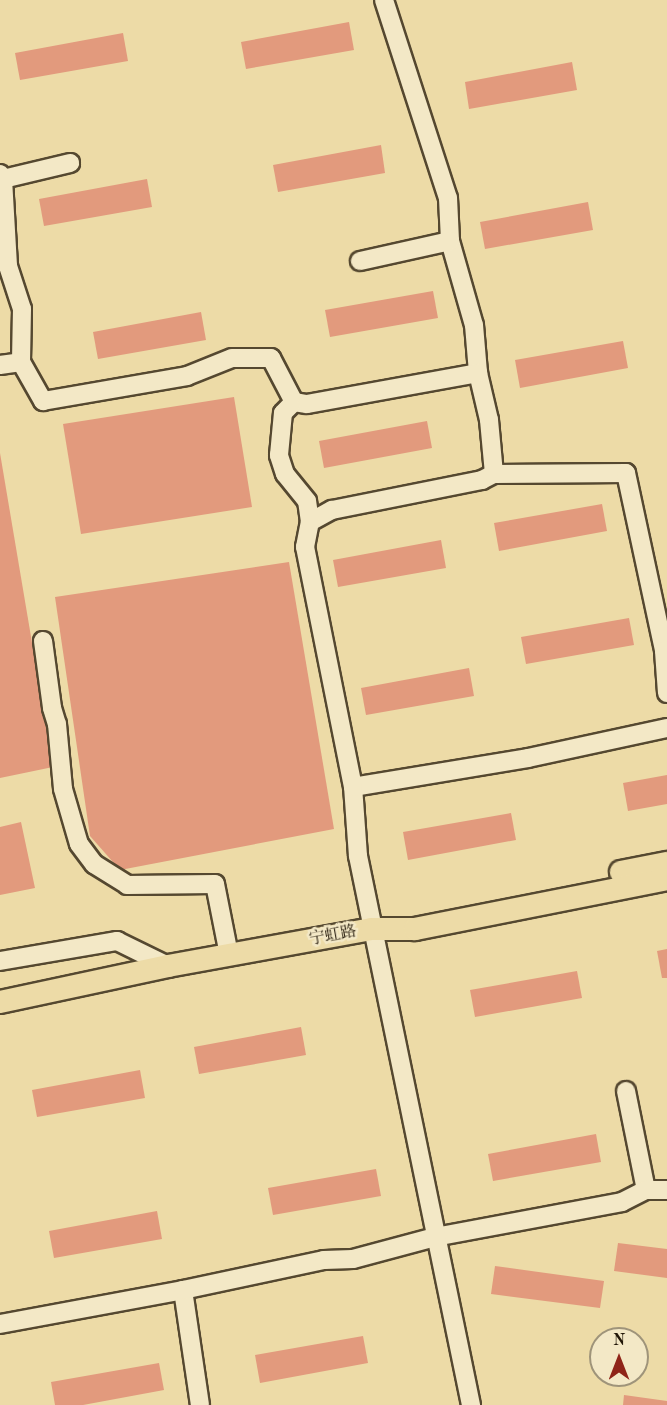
<!DOCTYPE html>
<html>
<head>
<meta charset="utf-8">
<style>
  body { margin:0 }
  #map { position:relative; width:667px; height:1405px; overflow:hidden; background:#eddba7; font-family:"Old Standard TT","Noto Serif SC",serif }
  div>[style] { position:absolute }
  .building>* { inset:0; background:#e29a7d }
  .roads { filter:drop-shadow(2px 0 #554830) drop-shadow(-2px 0 #554830) drop-shadow(0 2px #554830) drop-shadow(0 -2px #554830) }
  .minor>* { height:18px; margin:-9px; padding:0 9px; transform-origin:9px; border-radius:9px; background:#f3e8c6 }
  .major>* { height:22px; margin:-11px; padding:0 11px; transform-origin:11px; border-radius:11px; background:#eddba7 }
  span { translate:-50% -50%; white-space:nowrap; text-align:center; line-height:1.15; -webkit-text-stroke:5px #f3e8c6; paint-order:stroke }
  .street-label { font-size:16px; color:#221708 }
  .north { position:absolute; left:589px; top:1327px; width:60px; height:60px; box-sizing:border-box; background:#f3e8c6; border:2px solid #9f947a; border-radius:50%; rotate:0deg; font-size:16px; font-weight:700; line-height:24px; text-align:center; color:#221708 }
  .north::after { content:''; display:block; margin:auto; width:21px; height:27px; background:#8f2418; clip-path:polygon(50% 0,100% 100%,50% 72%,0 100%) }
</style>
</head>
<body>
<div id="map">
  <div class="building">
    <div style="clip-path:polygon(349px 22px,354px 50px,246px 69px,241px 42px)"></div>
    <div style="clip-path:polygon(123px 33px,128px 61px,20px 80px,15px 53px)"></div>
    <div style="clip-path:polygon(572px 62px,577px 90px,469px 109px,465px 82px)"></div>
    <div style="clip-path:polygon(381px 145px,385px 173px,278px 192px,273px 165px)"></div>
    <div style="clip-path:polygon(147px 179px,152px 207px,44px 226px,39px 199px)"></div>
    <div style="clip-path:polygon(588px 202px,593px 230px,485px 249px,480px 222px)"></div>
    <div style="clip-path:polygon(433px 291px,438px 318px,330px 337px,325px 310px)"></div>
    <div style="clip-path:polygon(201px 312px,206px 340px,98px 359px,93px 332px)"></div>
    <div style="clip-path:polygon(623px 341px,628px 368px,520px 388px,515px 360px)"></div>
    <div style="clip-path:polygon(234px 397px,252px 507px,81px 534px,63px 424px)"></div>
    <div style="clip-path:polygon(427px 421px,432px 448px,324px 468px,319px 441px)"></div>
    <div style="clip-path:polygon(0 453px,53px 767px,0 778px)"></div>
    <div style="clip-path:polygon(602px 504px,607px 531px,499px 551px,494px 523px)"></div>
    <div style="clip-path:polygon(441px 540px,446px 568px,338px 587px,333px 560px)"></div>
    <div style="clip-path:polygon(289px 562px,334px 829px,120px 870px,90px 836px,55px 597px)"></div>
    <div style="clip-path:polygon(629px 618px,634px 645px,526px 664px,521px 637px)"></div>
    <div style="clip-path:polygon(469px 668px,474px 696px,366px 715px,361px 688px)"></div>
    <div style="clip-path:polygon(667px 775px,667px 804px,628px 811px,623px 783px)"></div>
    <div style="clip-path:polygon(511px 813px,516px 840px,408px 860px,403px 832px)"></div>
    <div style="clip-path:polygon(21px 822px,35px 888px,0 895px,0 827px)"></div>
    <div style="clip-path:polygon(667px 949px,667px 978px,662px 978px,657px 951px)"></div>
    <div style="clip-path:polygon(577px 971px,582px 998px,475px 1017px,470px 990px)"></div>
    <div style="clip-path:polygon(301px 1027px,306px 1055px,199px 1074px,194px 1047px)"></div>
    <div style="clip-path:polygon(140px 1070px,145px 1098px,37px 1117px,32px 1090px)"></div>
    <div style="clip-path:polygon(596px 1134px,601px 1162px,493px 1181px,488px 1154px)"></div>
    <div style="clip-path:polygon(376px 1169px,381px 1196px,273px 1215px,268px 1188px)"></div>
    <div style="clip-path:polygon(157px 1211px,162px 1239px,54px 1258px,49px 1231px)"></div>
    <div style="clip-path:polygon(618px 1243px,667px 1249px,667px 1278px,614px 1271px)"></div>
    <div style="clip-path:polygon(495px 1266px,604px 1281px,600px 1308px,491px 1294px)"></div>
    <div style="clip-path:polygon(363px 1336px,368px 1363px,260px 1383px,255px 1355px)"></div>
    <div style="clip-path:polygon(159px 1363px,164px 1390px,83px 1405px,55px 1405px,51px 1382px)"></div>
    <div style="clip-path:polygon(624px 1395px,667px 1401px,667px 1405px,623px 1405px)"></div>
  </div>
  <div class="roads">
    <div class="minor">
      <div style="left:384px;top:0;width:208px;rotate:72.1deg"></div>
      <div style="left:448px;top:198px;width:43px;rotate:87.3deg"></div>
      <div style="left:450px;top:241px;width:87px;rotate:74.1deg"></div>
      <div style="left:474px;top:325px;width:48px;rotate:85.2deg"></div>
      <div style="left:478px;top:373px;width:48px;rotate:76.8deg"></div>
      <div style="left:489px;top:420px;width:54px;rotate:84.7deg"></div>
      <div style="left:0;top:174px;width:6px;rotate:59deg"></div>
      <div style="left:3px;top:179px;width:87px;rotate:86.7deg"></div>
      <div style="left:8px;top:266px;width:45px;rotate:72deg"></div>
      <div style="left:22px;top:309px;width:53px;rotate:91.1deg"></div>
      <div style="left:21px;top:362px;width:45px;rotate:60.6deg"></div>
      <div style="left:43px;top:401px;width:146px;rotate:-9.8deg"></div>
      <div style="left:187px;top:376px;width:48px;rotate:-21.8deg"></div>
      <div style="left:232px;top:358px;width:39px"></div>
      <div style="left:271px;top:358px;width:50px;rotate:62.4deg"></div>
      <div style="left:3px;top:179px;width:69px;rotate:-13.4deg"></div>
      <div style="left:360px;top:261px;width:92px;rotate:-12.5deg"></div>
      <div style="left:0;top:365px;width:21px;rotate:-8deg"></div>
      <div style="left:310px;top:522px;width:25px;rotate:-29deg"></div>
      <div style="left:332px;top:510px;width:153px;rotate:-11.3deg"></div>
      <div style="left:482px;top:480px;width:13px;rotate:-27deg"></div>
      <div style="left:494px;top:474px;width:132px;rotate:-0.4deg"></div>
      <div style="left:626px;top:473px;width:182px;rotate:77.9deg"></div>
      <div style="left:664px;top:651px;width:42px;rotate:85.9deg"></div>
      <div style="left:43px;top:641px;width:68px;rotate:82.3deg"></div>
      <div style="left:52px;top:708px;width:17px;rotate:73deg"></div>
      <div style="left:57px;top:724px;width:65px;rotate:84.7deg"></div>
      <div style="left:63px;top:789px;width:57px;rotate:73.8deg"></div>
      <div style="left:79px;top:844px;width:25px;rotate:53deg"></div>
      <div style="left:94px;top:864px;width:39px;rotate:32deg"></div>
      <div style="left:127px;top:885px;width:88px;rotate:-0.7deg"></div>
      <div style="left:215px;top:884px;width:72px;rotate:78.8deg"></div>
      <div style="left:353px;top:787px;width:177px;rotate:-9.4deg"></div>
      <div style="left:528px;top:758px;width:142px;rotate:-12.2deg"></div>
      <div style="left:0;top:961px;width:119px;rotate:-9.7deg"></div>
      <div style="left:117px;top:941px;width:57px;rotate:26.1deg"></div>
      <div style="left:626px;top:1091px;width:101px;rotate:78.6deg"></div>
      <div style="left:183px;top:1290px;width:116px;rotate:81.6deg"></div>
      <div style="left:0;top:1324px;width:186px;rotate:-10.5deg"></div>
      <div style="left:183px;top:1290px;width:144px;rotate:-12deg"></div>
      <div style="left:324px;top:1260px;width:29px;rotate:-2deg"></div>
      <div style="left:353px;top:1259px;width:85px;rotate:-15deg"></div>
      <div style="left:435px;top:1237px;width:190px;rotate:-10.6deg"></div>
      <div style="left:622px;top:1202px;width:27px;rotate:-27deg"></div>
      <div style="left:646px;top:1190px;width:21px"></div>
      <div style="left:471px;top:1405px;width:561px;rotate:-101.63deg"></div>
      <div style="left:358px;top:856px;width:69px;rotate:-94.1deg"></div>
      <div style="left:353px;top:787px;width:245px;rotate:-101.3deg"></div>
      <div style="left:305px;top:547px;width:25px;rotate:-79deg"></div>
      <div style="left:310px;top:522px;width:21px;rotate:-98deg"></div>
      <div style="left:307px;top:501px;width:35px;rotate:-129deg"></div>
      <div style="left:285px;top:474px;width:20px;rotate:-108deg"></div>
      <div style="left:279px;top:455px;width:42px;rotate:-84.6deg"></div>
      <div style="left:283px;top:413px;width:16px;rotate:-45deg"></div>
      <div style="left:294px;top:402px;width:13px;rotate:9deg"></div>
      <div style="left:307px;top:404px;width:174px;rotate:-10.3deg"></div>
    </div>
    <div class="major">
      <div style="left:621px;top:872px;width:47px;rotate:-11.1deg"></div>
      <div style="left:0;top:1002px;width:172px;rotate:-12.1deg"></div>
      <div style="left:168px;top:966px;width:207px;rotate:-10.3deg"></div>
      <div style="left:372px;top:929px;width:43px"></div>
      <div style="left:415px;top:929px;width:257px;rotate:-11.2deg"></div>
    </div>
  </div>
  <div class="street-label">
    <span style="left:333px;top:936px;rotate:-10deg">宁虹路</span>
  </div>
  <div class="north">N</div>
</div>
</body>
</html>
